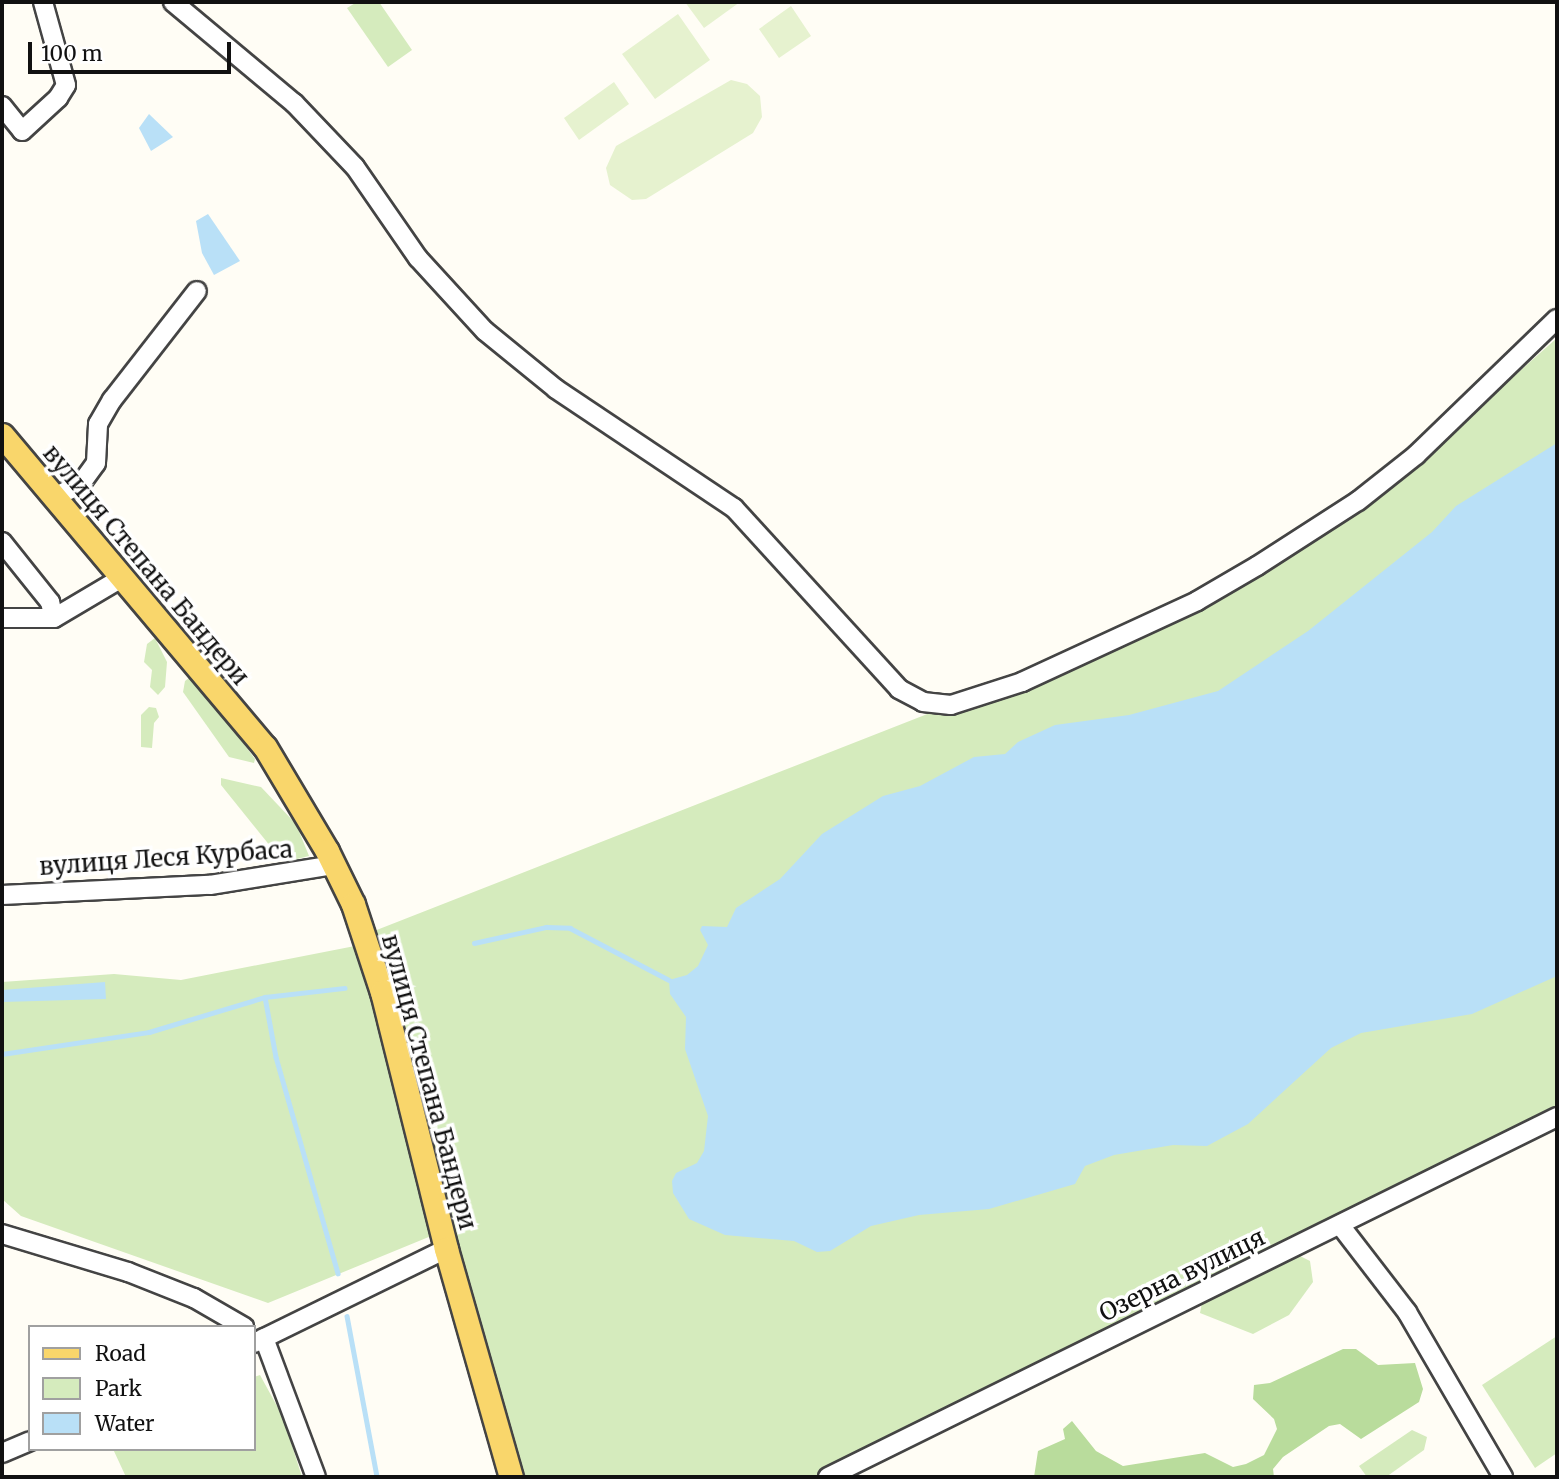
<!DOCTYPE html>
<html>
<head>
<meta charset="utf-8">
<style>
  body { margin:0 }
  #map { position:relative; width:1559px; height:1479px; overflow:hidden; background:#fffdf5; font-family:Merriweather,serif }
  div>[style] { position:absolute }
  .green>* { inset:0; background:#d5ebbd }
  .forest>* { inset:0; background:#b9dc9c }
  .pitch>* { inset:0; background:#e6f2cf }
  .water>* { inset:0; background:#b9e0f7 }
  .stream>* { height:4.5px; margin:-2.25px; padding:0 2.25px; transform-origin:2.25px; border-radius:2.25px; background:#b9e0f7 }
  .roads { filter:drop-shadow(2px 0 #444) drop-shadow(-2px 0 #444) drop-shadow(0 2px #444) drop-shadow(0 -2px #444) }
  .minor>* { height:18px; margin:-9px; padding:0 9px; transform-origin:9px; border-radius:9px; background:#fff }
  .major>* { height:23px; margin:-11.5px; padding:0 11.5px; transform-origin:11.5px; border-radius:11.5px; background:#f9d66b }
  span { translate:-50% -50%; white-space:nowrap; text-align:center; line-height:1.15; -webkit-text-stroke:7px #fff; paint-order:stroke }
  .street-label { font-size:24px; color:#111 }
  .frame { position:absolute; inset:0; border:4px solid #111; pointer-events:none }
  .legend { position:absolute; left:28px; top:1325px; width:228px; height:126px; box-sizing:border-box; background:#fff; border:2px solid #a0a0a0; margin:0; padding:9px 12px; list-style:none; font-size:21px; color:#111 }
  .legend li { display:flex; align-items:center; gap:14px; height:35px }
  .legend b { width:35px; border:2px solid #a0a0a0 }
  .scale { position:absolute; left:28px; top:42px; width:203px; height:32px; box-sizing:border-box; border:4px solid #111; border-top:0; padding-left:9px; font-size:21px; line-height:24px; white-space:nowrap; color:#111; -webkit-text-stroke:5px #fff; paint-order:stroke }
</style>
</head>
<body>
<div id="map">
  <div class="green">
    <div style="clip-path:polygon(357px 2px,379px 2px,412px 50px,388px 67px,347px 8px)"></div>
    <div style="clip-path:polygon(1557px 338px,1557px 1111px,814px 1477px,518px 1477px,369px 933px,935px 711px,1066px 671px,1420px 459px)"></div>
    <div style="clip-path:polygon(155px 638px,167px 662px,165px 687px,158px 695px,150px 687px,152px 670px,144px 662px,147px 644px)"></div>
    <div style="clip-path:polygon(193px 675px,255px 759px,254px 763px,229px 757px,183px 692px,185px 681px)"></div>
    <div style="clip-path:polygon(149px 707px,156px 708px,159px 717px,154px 723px,152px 748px,141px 747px,141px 715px)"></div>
    <div style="clip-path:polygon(221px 778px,261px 787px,296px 824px,309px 856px,289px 861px,279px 857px,221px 785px)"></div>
    <div style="clip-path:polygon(360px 945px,436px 1234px,268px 1303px,21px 1216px,2px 1199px,2px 982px,114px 974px,181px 980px)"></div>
    <div style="clip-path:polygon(1300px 1256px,1310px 1261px,1313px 1282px,1289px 1315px,1253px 1334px,1200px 1313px,1202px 1303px)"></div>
    <div style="clip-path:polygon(1557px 1336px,1557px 1453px,1535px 1468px,1482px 1385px)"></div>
    <div style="clip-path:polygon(260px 1375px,283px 1417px,302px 1477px,126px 1477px,113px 1449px,254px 1449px,254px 1377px)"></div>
    <div style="clip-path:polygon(1412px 1430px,1427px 1437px,1424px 1450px,1386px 1477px,1367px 1477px,1359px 1466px)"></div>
  </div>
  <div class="forest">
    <div style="clip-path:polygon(1343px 1349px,1356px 1349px,1378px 1365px,1415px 1363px,1423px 1389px,1419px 1402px,1361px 1439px,1340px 1424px,1329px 1426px,1283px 1457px,1273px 1469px,1274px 1477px,1034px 1477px,1038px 1451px,1065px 1439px,1063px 1429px,1072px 1421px,1096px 1451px,1123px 1466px,1205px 1453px,1233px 1467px,1246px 1464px,1264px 1455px,1277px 1429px,1274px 1419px,1253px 1399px,1254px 1385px,1270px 1383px)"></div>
  </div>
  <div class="pitch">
    <div style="clip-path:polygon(685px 2px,740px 2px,704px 28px)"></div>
    <div style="clip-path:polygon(791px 6px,811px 36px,779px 58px,759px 29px)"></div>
    <div style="clip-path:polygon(678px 14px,710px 60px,655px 99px,622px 54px)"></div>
    <div style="clip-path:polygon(731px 80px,747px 84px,760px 96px,762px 117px,753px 133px,646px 199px,632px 200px,610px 185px,606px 168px,616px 146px)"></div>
    <div style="clip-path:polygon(614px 82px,629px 104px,579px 140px,564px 118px)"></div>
  </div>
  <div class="water">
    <div style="clip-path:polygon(149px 114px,173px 137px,151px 151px,139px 128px)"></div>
    <div style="clip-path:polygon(208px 214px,240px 261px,214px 275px,202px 253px,196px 221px)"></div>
    <div style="clip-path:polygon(1557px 443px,1557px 976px,1472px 1014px,1361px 1033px,1331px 1048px,1248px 1124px,1207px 1146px,1173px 1145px,1114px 1155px,1085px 1166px,1075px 1184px,989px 1209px,919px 1215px,871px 1226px,830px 1251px,817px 1252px,794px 1241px,725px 1235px,689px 1219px,673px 1193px,672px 1181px,676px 1173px,697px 1163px,704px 1151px,708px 1116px,685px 1049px,686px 1017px,670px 994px,669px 980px,687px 975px,698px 966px,708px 945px,700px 930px,702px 926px,727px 927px,736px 908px,780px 879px,822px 834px,883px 796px,920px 786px,974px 757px,1005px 754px,1018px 742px,1055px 725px,1129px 715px,1218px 691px,1308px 631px,1432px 532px,1456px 506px)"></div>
    <div style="clip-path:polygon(105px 982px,106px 999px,2px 1002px,2px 990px)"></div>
  </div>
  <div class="stream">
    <div style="left:474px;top:943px;width:74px;rotate:-12.5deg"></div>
    <div style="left:546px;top:927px;width:24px;rotate:2deg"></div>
    <div style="left:570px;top:928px;width:112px;rotate:27.7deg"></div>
    <div style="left:265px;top:997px;width:61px;rotate:79.6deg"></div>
    <div style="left:276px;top:1057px;width:225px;rotate:74deg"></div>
    <div style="left:2px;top:1054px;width:149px;rotate:-8.5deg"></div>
    <div style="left:149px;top:1032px;width:121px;rotate:-16.8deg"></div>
    <div style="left:265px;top:997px;width:80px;rotate:-6.5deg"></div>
    <div style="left:347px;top:1316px;width:164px;rotate:79.4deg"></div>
  </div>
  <div class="roads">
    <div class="minor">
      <div style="left:173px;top:2px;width:158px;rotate:39.9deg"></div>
      <div style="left:294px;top:103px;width:88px;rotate:46.4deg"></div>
      <div style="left:355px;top:167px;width:111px;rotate:55.3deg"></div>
      <div style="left:418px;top:258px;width:99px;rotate:47.5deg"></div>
      <div style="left:485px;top:331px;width:92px;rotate:39.2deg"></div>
      <div style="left:556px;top:389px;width:214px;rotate:33.8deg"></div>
      <div style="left:734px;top:508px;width:245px;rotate:47.6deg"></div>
      <div style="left:899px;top:689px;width:27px;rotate:28deg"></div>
      <div style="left:923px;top:702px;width:28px;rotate:6deg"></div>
      <div style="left:951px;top:705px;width:75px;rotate:-17.9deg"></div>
      <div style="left:1022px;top:682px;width:193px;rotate:-24.8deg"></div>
      <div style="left:1197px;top:601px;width:69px;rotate:-30.3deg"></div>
      <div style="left:1257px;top:566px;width:120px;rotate:-32.8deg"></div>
      <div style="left:1358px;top:501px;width:74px;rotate:-38.4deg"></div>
      <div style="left:1416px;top:455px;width:196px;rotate:-44deg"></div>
      <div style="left:2px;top:106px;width:32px;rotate:51deg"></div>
      <div style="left:22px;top:131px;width:49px;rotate:-42.5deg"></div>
      <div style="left:58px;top:98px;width:15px;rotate:-58deg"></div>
      <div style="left:66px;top:85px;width:86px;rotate:-105.5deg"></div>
      <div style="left:56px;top:496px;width:26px;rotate:-25deg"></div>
      <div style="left:80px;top:485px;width:27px;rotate:-54deg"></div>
      <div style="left:96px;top:463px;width:39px;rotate:-87deg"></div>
      <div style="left:98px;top:424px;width:28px;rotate:-60deg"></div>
      <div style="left:112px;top:400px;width:138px;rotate:-52.1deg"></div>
      <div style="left:2px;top:542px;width:77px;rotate:51.3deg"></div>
      <div style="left:50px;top:602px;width:16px;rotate:76deg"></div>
      <div style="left:2px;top:618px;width:52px"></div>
      <div style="left:54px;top:618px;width:80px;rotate:-30.7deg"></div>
      <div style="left:2px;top:895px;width:208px;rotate:-2.8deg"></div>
      <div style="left:210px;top:885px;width:126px;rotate:-9.2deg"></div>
      <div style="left:1340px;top:1225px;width:110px;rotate:52.4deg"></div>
      <div style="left:1407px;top:1312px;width:191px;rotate:59.8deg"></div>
      <div style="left:2px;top:1234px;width:132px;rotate:16.8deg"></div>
      <div style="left:128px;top:1272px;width:71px;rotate:21.5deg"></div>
      <div style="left:194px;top:1298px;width:58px;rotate:30.1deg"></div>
      <div style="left:264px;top:1338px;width:148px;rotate:69.5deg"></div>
      <div style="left:254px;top:1343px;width:214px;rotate:-26.1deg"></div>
      <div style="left:2px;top:1453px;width:30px;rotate:-23deg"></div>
      <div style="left:828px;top:1477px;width:813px;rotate:-26.28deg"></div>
    </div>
    <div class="major">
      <div style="left:2px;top:435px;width:408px;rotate:49.9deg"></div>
      <div style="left:265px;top:747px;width:121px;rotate:59.2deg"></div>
      <div style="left:327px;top:851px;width:59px;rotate:63.9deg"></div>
      <div style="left:353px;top:904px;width:93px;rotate:71.8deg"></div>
      <div style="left:382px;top:992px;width:265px;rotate:76deg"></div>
      <div style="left:446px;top:1249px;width:237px;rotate:74.1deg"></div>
    </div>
  </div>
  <div class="street-label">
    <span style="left:146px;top:565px;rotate:50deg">вулиця Степана Бандери</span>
    <span style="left:166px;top:858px;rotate:-4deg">вулиця Леся Курбаса</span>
    <span style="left:429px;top:1082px;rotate:75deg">вулиця Степана Бандери</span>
    <span style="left:1182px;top:1275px;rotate:-26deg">Озерна вулиця</span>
  </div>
  <div class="frame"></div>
  <ul class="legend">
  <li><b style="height:9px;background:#f9d66b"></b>Road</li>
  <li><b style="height:19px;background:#d5ebbd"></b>Park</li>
  <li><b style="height:19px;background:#b9e0f7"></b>Water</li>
  </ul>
  <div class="scale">100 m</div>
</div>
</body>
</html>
